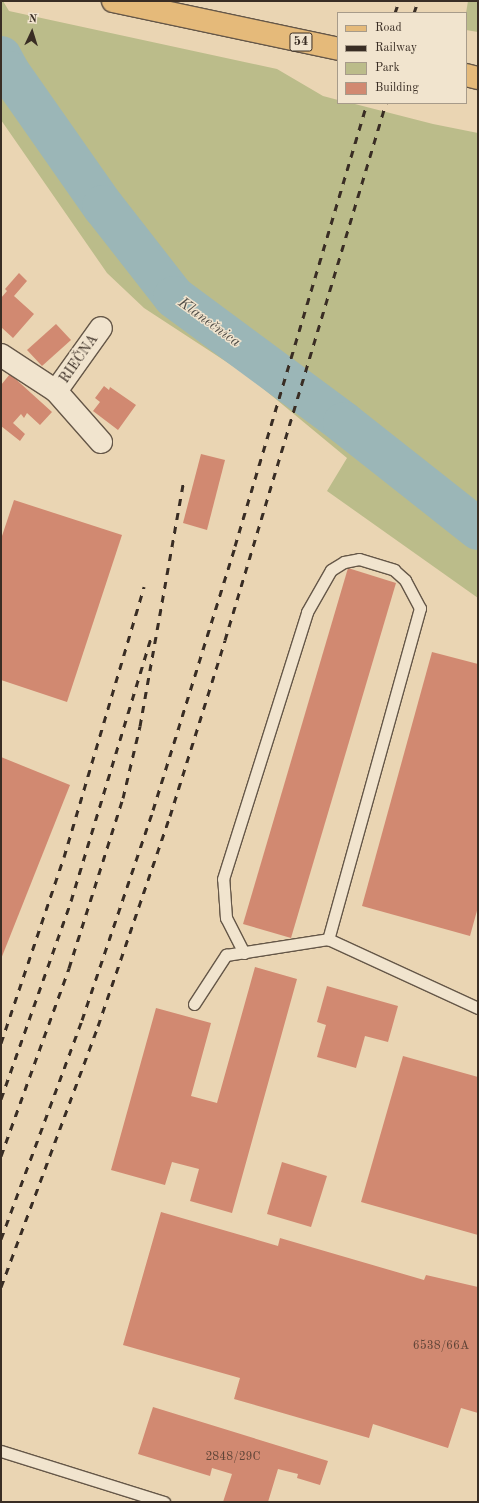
<!DOCTYPE html>
<html>
<head>
<meta charset="utf-8">
<style>
  body { margin:0 }
  #map { position:relative; width:479px; height:1503px; overflow:hidden; background:#ead5b3; font-family:"Old Standard TT",serif }
  div>[style] { position:absolute }
  .green>* { inset:0; background:#bbbc8a }
  .river>* { height:42px; margin:-21px; padding:0 21px; transform-origin:21px; border-radius:21px; background:#9bb6b7 }
  .building>* { inset:0; background:#d18971 }
  .roads { filter:drop-shadow(1px 0 #655748) drop-shadow(-1px 0 #655748) drop-shadow(0 1px #655748) drop-shadow(0 -1px #655748) }
  .service>* { height:11px; margin:-5.5px; padding:0 5.5px; transform-origin:5.5px; border-radius:5.5px; background:#f1e4ce }
  .minor>* { height:22px; margin:-11px; padding:0 11px; transform-origin:11px; border-radius:11px; background:#f1e4ce }
  .primary>* { height:22px; margin:-11px; padding:0 11px; transform-origin:11px; border-radius:11px; background:#e5ba7a }
  .rail>* { height:3px; margin-top:-1.5px; transform-origin:0; background:repeating-linear-gradient(90deg,#392d24 0 7px,transparent 0 14px) }
  span { translate:-50% -50%; white-space:nowrap; text-align:center; line-height:1.15; -webkit-text-stroke:3px #f1e4ce; paint-order:stroke }
  .number-label { font-size:12px; color:#5f4437 }
  .number-label span { -webkit-text-stroke-width:0 }
  .shield-label span { padding:1px 3px; background:#f1e4ce; border:1px solid; border-radius:3px; -webkit-text-stroke-width:0 }
  .shield-label { font-size:13px; color:#392d24; font-weight:700 }
  .street-label { font-size:14px; color:#392d24 }
  .water-label { font-size:15px; color:#524f49; font-style:italic }
  .frame { position:absolute; inset:0; border:2px solid #392d24; pointer-events:none }
  .legend { position:absolute; left:337px; top:12px; width:130px; height:92px; box-sizing:border-box; background:#f1e4ce; border:1px solid #a79b8a; margin:0; padding:5px 7px; list-style:none; font-size:12px; color:#392d24 }
  .legend li { display:flex; align-items:center; gap:8px; height:20px }
  .legend b { width:20px; border:1px solid #a79b8a }
  .north { position:absolute; left:12px; top:12px; width:40px; height:40px; -webkit-text-stroke:3px #f1e4ce; paint-order:stroke; rotate:4deg; font-size:11px; font-weight:700; line-height:16px; text-align:center; color:#392d24 }
  .north::after { content:''; display:block; margin:auto; width:14px; height:18px; background:#392d24; clip-path:polygon(50% 0,100% 100%,50% 72%,0 100%) }
</style>
</head>
<body>
<div id="map">
  <div class="green">
    <div style="clip-path:polygon(1px 1px,3px 1px,9px 11px,277px 69px,323px 96px,338px 100px,338px 103px,351px 103px,433px 124px,478px 133px,478px 598px,327px 491px,347px 458px,248px 376px,144px 308px,107px 273px,1px 120px)"></div>
    <div style="clip-path:polygon(468px 1px,478px 1px,478px 32px,466px 30px,466px 13px)"></div>
  </div>
  <div class="river">
    <div style="left:1px;top:57px;width:17px;rotate:62deg"></div>
    <div style="left:9px;top:72px;width:164px;rotate:55deg"></div>
    <div style="left:103px;top:206px;width:115px;rotate:52deg"></div>
    <div style="left:174px;top:297px;width:212px;rotate:36.5deg"></div>
    <div style="left:344px;top:423px;width:171px;rotate:38.3deg"></div>
  </div>
  <div class="building">
    <div style="clip-path:polygon(19px 273px,27px 281px,14px 296px,34px 314px,13px 338px,1px 327px,1px 298px,7px 291px,5px 289px)"></div>
    <div style="clip-path:polygon(56px 324px,71px 340px,42px 366px,27px 350px)"></div>
    <div style="clip-path:polygon(10px 374px,52px 412px,40px 425px,27px 413px,24px 418px,21px 414px,13px 423px,25px 434px,20px 441px,1px 426px,1px 385px)"></div>
    <div style="clip-path:polygon(104px 386px,109px 390px,110px 387px,136px 405px,118px 430px,93px 411px,100px 402px,95px 398px)"></div>
    <div style="clip-path:polygon(201px 454px,225px 460px,207px 530px,183px 523px)"></div>
    <div style="clip-path:polygon(14px 500px,122px 535px,67px 702px,1px 680px,1px 539px)"></div>
    <div style="clip-path:polygon(348px 568px,396px 583px,291px 938px,243px 924px)"></div>
    <div style="clip-path:polygon(432px 652px,478px 664px,478px 907px,470px 936px,362px 906px)"></div>
    <div style="clip-path:polygon(1px 757px,70px 785px,1px 959px)"></div>
    <div style="clip-path:polygon(255px 967px,297px 979px,232px 1213px,190px 1201px,199px 1169px,172px 1162px,165px 1185px,111px 1170px,156px 1008px,211px 1023px,191px 1096px,217px 1103px)"></div>
    <div style="clip-path:polygon(327px 986px,398px 1006px,388px 1042px,365px 1036px,356px 1068px,317px 1057px,326px 1025px,317px 1022px)"></div>
    <div style="clip-path:polygon(403px 1056px,478px 1077px,478px 1235px,361px 1202px)"></div>
    <div style="clip-path:polygon(282px 1162px,327px 1176px,311px 1227px,267px 1214px)"></div>
    <div style="clip-path:polygon(161px 1212px,278px 1246px,280px 1238px,424px 1280px,426px 1275px,478px 1287px,478px 1413px,461px 1408px,448px 1448px,373px 1424px,369px 1438px,234px 1399px,240px 1378px,123px 1345px)"></div>
    <div style="clip-path:polygon(153px 1407px,328px 1461px,320px 1485px,297px 1478px,298px 1474px,278px 1469px,268px 1502px,223px 1502px,232px 1474px,212px 1468px,210px 1476px,138px 1454px)"></div>
  </div>
  <div class="roads">
    <div class="service">
      <div style="left:244px;top:953px;width:39px;rotate:-117deg"></div>
      <div style="left:226px;top:918px;width:39px;rotate:-94deg"></div>
      <div style="left:223px;top:879px;width:280px;rotate:-72.5deg"></div>
      <div style="left:307px;top:612px;width:48px;rotate:-60.3deg"></div>
      <div style="left:331px;top:570px;width:15px;rotate:-32deg"></div>
      <div style="left:344px;top:562px;width:15px;rotate:-11deg"></div>
      <div style="left:359px;top:559px;width:37px;rotate:17deg"></div>
      <div style="left:394px;top:570px;width:15px;rotate:42deg"></div>
      <div style="left:405px;top:580px;width:32px;rotate:62deg"></div>
      <div style="left:420px;top:608px;width:344px;rotate:105.5deg"></div>
      <div style="left:328px;top:939px;width:165px;rotate:24.7deg"></div>
      <div style="left:194px;top:1004px;width:59px;rotate:-56.9deg"></div>
      <div style="left:226px;top:955px;width:103px;rotate:-8.9deg"></div>
      <div style="left:1px;top:1451px;width:171px;rotate:17.4deg"></div>
    </div>
    <div class="minor">
      <div style="left:1px;top:355px;width:66px;rotate:33.2deg"></div>
      <div style="left:56px;top:391px;width:77px;rotate:-54.5deg"></div>
      <div style="left:56px;top:391px;width:68px;rotate:48.6deg"></div>
    </div>
    <div class="primary">
      <div style="left:113px;top:1px;width:230px;rotate:12deg"></div>
      <div style="left:466px;top:75px;width:12px;rotate:14deg"></div>
    </div>
  </div>
  <div class="rail">
    <div style="left:395px;top:13px;width:13px;rotate:-72deg"></div>
    <div style="left:414px;top:13px;width:13px;rotate:-72deg"></div>
    <div style="left:1px;top:1043px;width:196px;rotate:-71.3deg"></div>
    <div style="left:64px;top:857px;width:282px;rotate:-73.5deg"></div>
    <div style="left:1px;top:1099px;width:210px;rotate:-70.5deg"></div>
    <div style="left:71px;top:901px;width:279px;rotate:-73.1deg"></div>
    <div style="left:1px;top:1156px;width:200px;rotate:-70.1deg"></div>
    <div style="left:69px;top:968px;width:178px;rotate:-72.4deg"></div>
    <div style="left:123px;top:798px;width:74px;rotate:-76.7deg"></div>
    <div style="left:140px;top:726px;width:251px;rotate:-79.9deg"></div>
    <div style="left:1px;top:1239px;width:233px;rotate:-69.7deg"></div>
    <div style="left:82px;top:1020px;width:222px;rotate:-71.3deg"></div>
    <div style="left:153px;top:810px;width:276px;rotate:-72.7deg"></div>
    <div style="left:235px;top:546px;width:462px;rotate:-73.4deg"></div>
    <div style="left:1px;top:1287px;width:278px;rotate:-69.6deg"></div>
    <div style="left:98px;top:1026px;width:222px;rotate:-71.1deg"></div>
    <div style="left:170px;top:816px;width:184px;rotate:-72.6deg"></div>
    <div style="left:225px;top:640px;width:561px;rotate:-73.31deg"></div>
  </div>
  <div class="number-label">
    <span style="left:441px;top:1347px">6538/66A</span>
    <span style="left:233px;top:1458px">2848/29C</span>
  </div>
  <div class="shield-label">
    <span style="left:301px;top:42px">54</span>
  </div>
  <div class="street-label">
    <span style="left:79px;top:359px;rotate:-55deg">RIEČNA</span>
  </div>
  <div class="water-label">
    <span style="left:209px;top:323px;rotate:36deg">Klanečnica</span>
  </div>
  <div class="frame"></div>
  <ul class="legend">
  <li><b style="height:5px;background:#e5ba7a"></b>Road</li>
  <li><b style="height:5px;background:#392d24"></b>Railway</li>
  <li><b style="height:11px;background:#bbbc8a"></b>Park</li>
  <li><b style="height:11px;background:#d18971"></b>Building</li>
  </ul>
  <div class="north">N</div>
</div>
</body>
</html>
